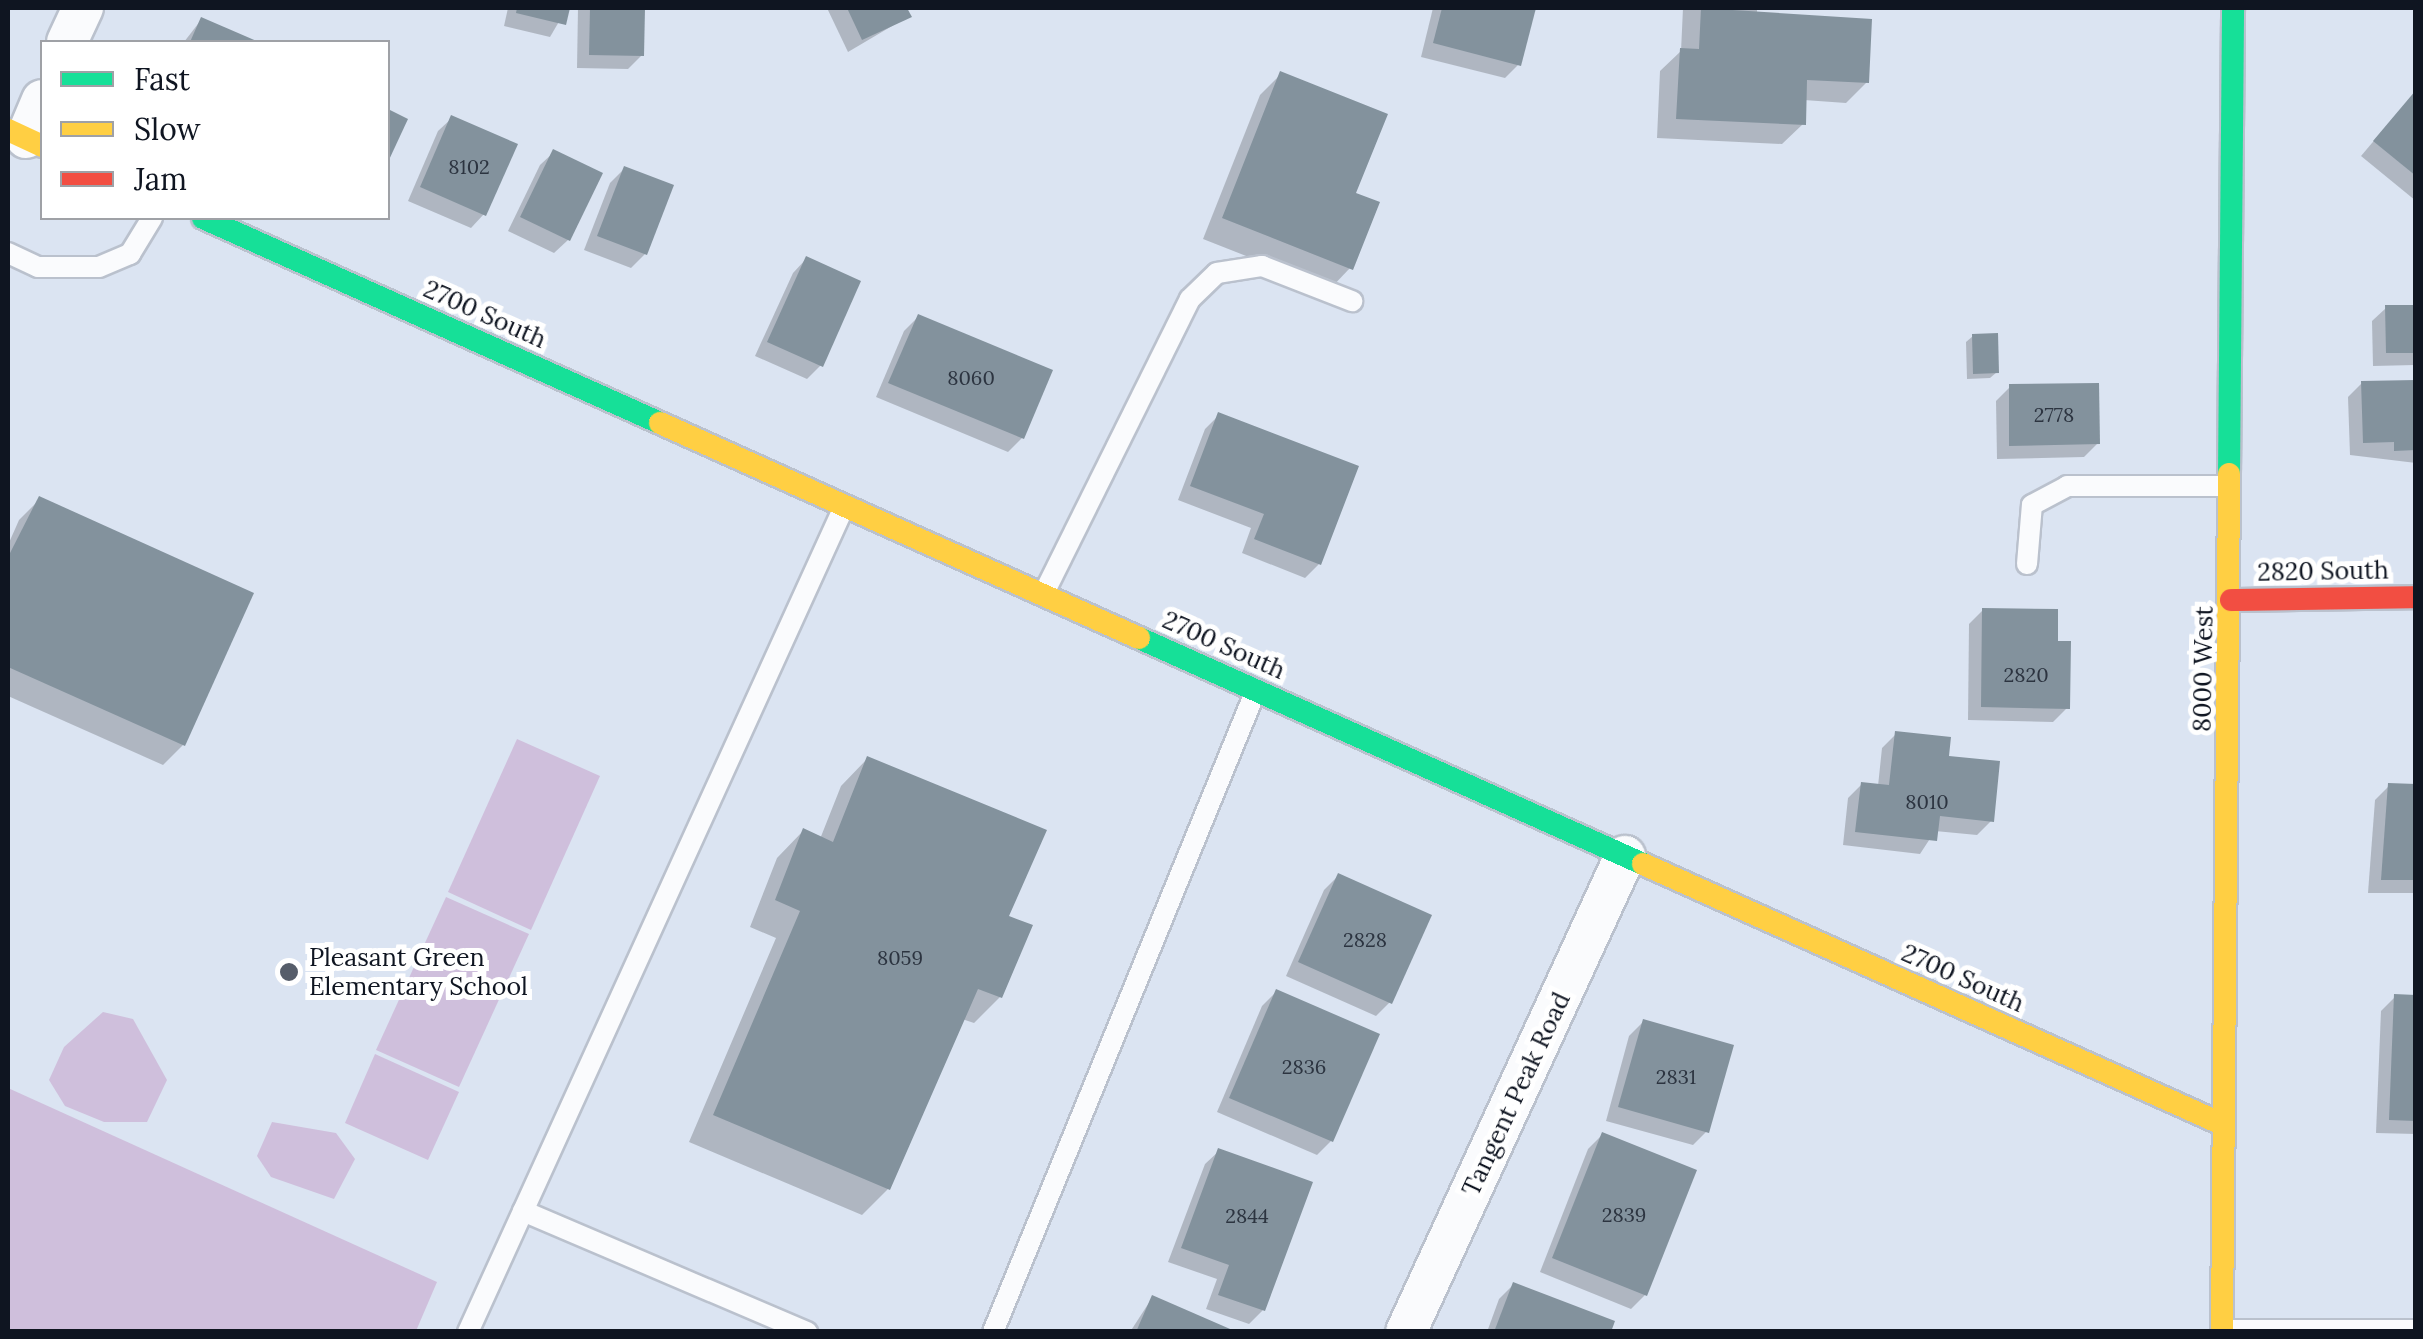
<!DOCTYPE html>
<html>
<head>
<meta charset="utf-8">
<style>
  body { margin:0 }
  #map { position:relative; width:2423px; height:1339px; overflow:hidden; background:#dbe4f2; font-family:Lora,serif }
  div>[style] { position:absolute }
  .green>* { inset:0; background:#cfbfdc }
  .shadow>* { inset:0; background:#0003 }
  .building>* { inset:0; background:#83929d }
  .roads { filter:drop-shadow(2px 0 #bac1cd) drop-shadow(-2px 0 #bac1cd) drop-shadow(0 2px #bac1cd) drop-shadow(0 -2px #bac1cd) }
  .lane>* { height:20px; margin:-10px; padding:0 10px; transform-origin:10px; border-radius:10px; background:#fafbfd }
  .street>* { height:40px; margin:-20px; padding:0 20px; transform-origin:20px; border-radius:20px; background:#fafbfd }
  .fast>* { height:22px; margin:-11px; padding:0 11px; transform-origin:11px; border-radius:11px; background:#16e098 }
  .slow>* { height:22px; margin:-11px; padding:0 11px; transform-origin:11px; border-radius:11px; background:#ffcf43 }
  .jam>* { height:22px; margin:-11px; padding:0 11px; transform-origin:11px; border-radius:11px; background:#f24e42 }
  .dots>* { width:28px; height:28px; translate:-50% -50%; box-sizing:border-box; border:5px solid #fff; border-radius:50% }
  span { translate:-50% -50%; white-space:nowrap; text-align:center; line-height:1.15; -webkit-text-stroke:10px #fff; paint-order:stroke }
  .number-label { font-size:20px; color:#2c3440 }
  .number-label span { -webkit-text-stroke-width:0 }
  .street-label { font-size:25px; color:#0f1521 }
  .poi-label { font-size:25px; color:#0f1521 }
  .left { translate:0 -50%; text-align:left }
  .frame { position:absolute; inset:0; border:10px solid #0f1521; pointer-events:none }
  .legend { position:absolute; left:40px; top:40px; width:350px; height:180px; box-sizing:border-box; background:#fff; border:2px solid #9fa1a6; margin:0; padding:12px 18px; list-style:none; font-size:30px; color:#0f1521 }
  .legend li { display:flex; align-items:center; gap:20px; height:50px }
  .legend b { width:50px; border:2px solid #9fa1a6 }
</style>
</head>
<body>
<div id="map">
  <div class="green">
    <div style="clip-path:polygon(517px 739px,600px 776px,531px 930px,448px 892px)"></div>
    <div style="clip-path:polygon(446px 897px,529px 934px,459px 1087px,376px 1050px)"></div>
    <div style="clip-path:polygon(103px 1012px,133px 1019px,167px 1080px,147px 1122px,104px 1122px,65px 1106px,49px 1080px,64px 1047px)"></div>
    <div style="clip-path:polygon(375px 1054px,459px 1092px,428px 1160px,345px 1123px)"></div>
    <div style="clip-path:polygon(8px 1088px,437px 1282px,416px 1331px,8px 1331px)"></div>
    <div style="clip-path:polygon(272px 1122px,336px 1133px,355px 1159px,334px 1199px,271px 1177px,257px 1156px)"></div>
  </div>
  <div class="shadow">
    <div style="clip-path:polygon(508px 8px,567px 8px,550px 37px,504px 26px)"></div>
    <div style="clip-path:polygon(578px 8px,642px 8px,642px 55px,628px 69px,577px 68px)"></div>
    <div style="clip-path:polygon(827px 8px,905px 8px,909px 16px,848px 52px)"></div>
    <div style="clip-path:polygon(1433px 8px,1533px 8px,1519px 64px,1505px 78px,1421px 57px)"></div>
    <div style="clip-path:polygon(1683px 8px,1757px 8px,1757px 16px,1867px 82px,1846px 103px,1804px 100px,1803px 124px,1782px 144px,1657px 138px,1660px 71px,1681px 51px)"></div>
    <div style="clip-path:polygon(201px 20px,252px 42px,184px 42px)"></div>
    <div style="clip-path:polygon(1281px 74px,1350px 268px,1330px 289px,1203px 239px,1260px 95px)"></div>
    <div style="clip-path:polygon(2416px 91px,2416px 201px,2361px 156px)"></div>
    <div style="clip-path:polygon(452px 118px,484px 214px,471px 228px,408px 201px,438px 131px)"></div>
    <div style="clip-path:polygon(554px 152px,568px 240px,554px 253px,508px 231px,540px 165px)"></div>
    <div style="clip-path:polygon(624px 169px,645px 254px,631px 268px,584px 250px,610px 183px)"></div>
    <div style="clip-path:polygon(806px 259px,821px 365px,807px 379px,755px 356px,793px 273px)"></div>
    <div style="clip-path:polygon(2386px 308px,2416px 310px,2415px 365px,2373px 366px,2372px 321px)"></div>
    <div style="clip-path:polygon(918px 317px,1050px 371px,1022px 438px,1008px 452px,876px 397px,904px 331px)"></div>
    <div style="clip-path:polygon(1973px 336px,1997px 372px,1990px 378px,1967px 379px,1966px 342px)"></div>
    <div style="clip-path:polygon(2362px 383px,2416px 383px,2416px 463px,2350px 455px,2348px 397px)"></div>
    <div style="clip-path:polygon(2010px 387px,2098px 443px,2084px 457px,1997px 459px,1996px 401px)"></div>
    <div style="clip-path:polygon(1219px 415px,1319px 564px,1305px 578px,1242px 553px,1251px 528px,1178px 500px,1205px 429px)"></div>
    <div style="clip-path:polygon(40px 499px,183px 745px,163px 765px,8px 696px,8px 545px,19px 520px)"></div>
    <div style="clip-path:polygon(1983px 610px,2055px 644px,2067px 708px,2053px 722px,1968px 720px,1969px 624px)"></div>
    <div style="clip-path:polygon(1896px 734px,1946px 758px,1991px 821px,1977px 835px,1935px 831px,1920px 854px,1843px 845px,1848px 798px,1862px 784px,1878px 786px,1882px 748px)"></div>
    <div style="clip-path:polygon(867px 759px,1006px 918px,1000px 997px,974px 1023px,962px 1019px,888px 1189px,862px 1215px,689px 1142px,776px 938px,750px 927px,777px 858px,803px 831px,820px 839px,841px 786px)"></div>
    <div style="clip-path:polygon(2389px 786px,2416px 787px,2416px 893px,2368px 893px,2375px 800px)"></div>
    <div style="clip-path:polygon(1338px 876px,1390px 1002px,1376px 1016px,1286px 976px,1324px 890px)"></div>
    <div style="clip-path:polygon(1276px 992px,1331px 1141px,1317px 1155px,1217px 1112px,1262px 1006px)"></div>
    <div style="clip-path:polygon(2395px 997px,2416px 997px,2416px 1134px,2376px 1133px,2381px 1011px)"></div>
    <div style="clip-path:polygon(1643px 1022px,1707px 1131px,1693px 1145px,1606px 1121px,1629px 1036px)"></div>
    <div style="clip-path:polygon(1602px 1135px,1645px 1295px,1631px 1309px,1540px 1272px,1588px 1149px)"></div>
    <div style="clip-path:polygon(1219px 1151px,1263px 1310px,1249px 1324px,1206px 1309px,1217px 1279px,1168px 1262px,1205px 1164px)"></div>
    <div style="clip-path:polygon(1513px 1285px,1608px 1332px,1487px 1332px,1499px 1299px)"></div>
    <div style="clip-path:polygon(1152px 1298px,1231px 1332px,1130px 1332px)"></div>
  </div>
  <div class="building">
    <div style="clip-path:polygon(517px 8px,570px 8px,566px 25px,516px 13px)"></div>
    <div style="clip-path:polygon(590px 8px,645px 8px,644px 56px,589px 55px)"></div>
    <div style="clip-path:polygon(847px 8px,907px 8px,912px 17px,862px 40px)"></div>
    <div style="clip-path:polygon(1442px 8px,1536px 8px,1521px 66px,1433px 43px)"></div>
    <div style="clip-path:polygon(1701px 8px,1872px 19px,1869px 83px,1807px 80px,1806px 125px,1676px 119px,1680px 48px,1699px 49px)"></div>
    <div style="clip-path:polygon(201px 17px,259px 42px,190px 42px)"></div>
    <div style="clip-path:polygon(1280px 71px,1388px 114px,1356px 193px,1380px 202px,1353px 270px,1222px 218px)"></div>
    <div style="clip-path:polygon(2416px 90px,2416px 176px,2373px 141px)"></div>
    <div style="clip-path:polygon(388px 109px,408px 119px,388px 162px)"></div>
    <div style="clip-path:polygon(451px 115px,518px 144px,486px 216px,420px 187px)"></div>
    <div style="clip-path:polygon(553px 149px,603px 173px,570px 241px,520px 217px)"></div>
    <div style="clip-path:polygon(624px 166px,674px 185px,647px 255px,597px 236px)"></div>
    <div style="clip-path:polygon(806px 256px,861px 281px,823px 367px,767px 342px)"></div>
    <div style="clip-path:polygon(2385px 305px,2416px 305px,2416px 353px,2386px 353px)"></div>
    <div style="clip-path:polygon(918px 314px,1053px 370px,1024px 439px,888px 383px)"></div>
    <div style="clip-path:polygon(1998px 333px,1999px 373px,1973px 374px,1972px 334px)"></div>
    <div style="clip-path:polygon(2416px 380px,2416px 450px,2394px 451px,2394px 442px,2363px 443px,2361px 381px)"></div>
    <div style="clip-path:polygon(2099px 383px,2100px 444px,2009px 446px,2009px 384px)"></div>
    <div style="clip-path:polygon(1218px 412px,1359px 466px,1321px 565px,1254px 539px,1264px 514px,1190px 486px)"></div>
    <div style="clip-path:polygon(39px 496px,254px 593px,185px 746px,8px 667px,8px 557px)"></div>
    <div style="clip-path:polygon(1982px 608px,2058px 609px,2058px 641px,2071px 641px,2070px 709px,1981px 707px)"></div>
    <div style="clip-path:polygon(1895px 731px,1951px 737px,1949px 756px,2000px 761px,1994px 822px,1940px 816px,1937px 841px,1855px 832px,1861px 782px,1889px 785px)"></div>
    <div style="clip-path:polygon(867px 756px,1047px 830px,1009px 916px,1033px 925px,1002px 998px,978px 989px,890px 1190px,713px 1115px,800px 911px,775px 900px,803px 828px,833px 842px)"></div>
    <div style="clip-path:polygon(2388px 783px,2416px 784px,2416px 880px,2381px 880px)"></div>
    <div style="clip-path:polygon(1338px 873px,1432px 915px,1392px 1004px,1298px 962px)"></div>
    <div style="clip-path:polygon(1276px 989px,1380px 1034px,1333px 1142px,1229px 1098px)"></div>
    <div style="clip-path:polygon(2394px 994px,2416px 995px,2416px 1121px,2389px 1120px)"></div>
    <div style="clip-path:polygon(1643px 1019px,1734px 1045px,1709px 1133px,1618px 1107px)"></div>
    <div style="clip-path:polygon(1602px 1132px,1697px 1170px,1647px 1296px,1552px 1258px)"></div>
    <div style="clip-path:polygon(1218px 1148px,1313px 1182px,1265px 1311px,1218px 1295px,1229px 1265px,1181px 1248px)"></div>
    <div style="clip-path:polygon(1513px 1282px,1615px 1321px,1611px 1332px,1494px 1332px)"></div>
    <div style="clip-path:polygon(1152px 1295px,1237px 1332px,1136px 1332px)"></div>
  </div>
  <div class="roads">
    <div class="lane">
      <div style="left:8px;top:253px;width:33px;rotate:25deg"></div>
      <div style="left:38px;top:267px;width:61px"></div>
      <div style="left:99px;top:267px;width:34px;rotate:-23deg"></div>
      <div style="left:130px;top:254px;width:42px;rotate:-58.6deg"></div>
      <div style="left:2027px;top:564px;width:59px;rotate:-85.2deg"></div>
      <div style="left:2032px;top:505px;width:40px;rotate:-28deg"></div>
      <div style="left:2067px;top:486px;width:160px"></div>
      <div style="left:1044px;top:593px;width:328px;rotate:-63.6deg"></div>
      <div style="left:1190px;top:299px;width:37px;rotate:-44deg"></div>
      <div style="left:1217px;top:273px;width:46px;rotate:-8.8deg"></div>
      <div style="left:1262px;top:266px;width:97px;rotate:21.3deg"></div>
      <div style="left:523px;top:1211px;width:309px;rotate:23.1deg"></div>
      <div style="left:2224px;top:1330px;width:192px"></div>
      <div style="left:468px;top:1332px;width:907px;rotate:-65.5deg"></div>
      <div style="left:993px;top:1332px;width:694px;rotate:-67.72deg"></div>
    </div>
    <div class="street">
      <div style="left:67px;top:42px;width:38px;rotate:-65deg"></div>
      <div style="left:26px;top:138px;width:41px;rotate:-67.2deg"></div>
      <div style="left:1406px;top:1332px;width:524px;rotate:-65.29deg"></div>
    </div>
    <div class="fast">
      <div style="left:203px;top:218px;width:501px;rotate:24.16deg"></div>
      <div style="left:2229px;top:474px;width:466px;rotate:-89.5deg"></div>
      <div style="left:1139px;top:638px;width:552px;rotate:24.15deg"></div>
    </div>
    <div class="slow">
      <div style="left:8px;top:130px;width:38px;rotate:25deg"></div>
      <div style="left:660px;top:423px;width:525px;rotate:24.17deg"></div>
      <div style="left:1643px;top:864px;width:635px;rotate:24.18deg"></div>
      <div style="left:2222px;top:1332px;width:858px;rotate:-89.53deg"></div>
    </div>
    <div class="jam">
      <div style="left:2231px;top:600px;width:185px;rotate:-0.9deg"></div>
    </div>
  </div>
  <div class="dots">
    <div style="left:289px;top:972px;background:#565d6a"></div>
  </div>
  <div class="number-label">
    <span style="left:469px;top:166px">8102</span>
    <span style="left:971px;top:377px">8060</span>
    <span style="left:2054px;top:414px">2778</span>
    <span style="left:2026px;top:674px">2820</span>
    <span style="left:1927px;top:801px">8010</span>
    <span style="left:1365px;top:939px">2828</span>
    <span style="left:900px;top:957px">8059</span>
    <span style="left:1304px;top:1066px">2836</span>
    <span style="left:1676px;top:1076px">2831</span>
    <span style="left:1624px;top:1214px">2839</span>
    <span style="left:1247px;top:1215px">2844</span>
  </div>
  <div class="street-label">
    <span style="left:485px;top:314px;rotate:24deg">2700 South</span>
    <span style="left:2323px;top:571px;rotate:-1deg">2820 South</span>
    <span style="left:1224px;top:645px;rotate:24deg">2700 South</span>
    <span style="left:2203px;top:669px;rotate:-89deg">8000 West</span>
    <span style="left:1963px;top:978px;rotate:24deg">2700 South</span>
    <span style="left:1516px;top:1094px;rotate:-65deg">Tangent Peak Road</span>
  </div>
  <div class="poi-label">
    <span class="left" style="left:309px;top:972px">Pleasant Green<br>Elementary School</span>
  </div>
  <div class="frame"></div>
  <ul class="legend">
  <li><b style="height:12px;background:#16e098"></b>Fast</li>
  <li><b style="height:12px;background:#ffcf43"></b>Slow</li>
  <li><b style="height:12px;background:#f24e42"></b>Jam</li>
  </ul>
</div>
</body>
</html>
